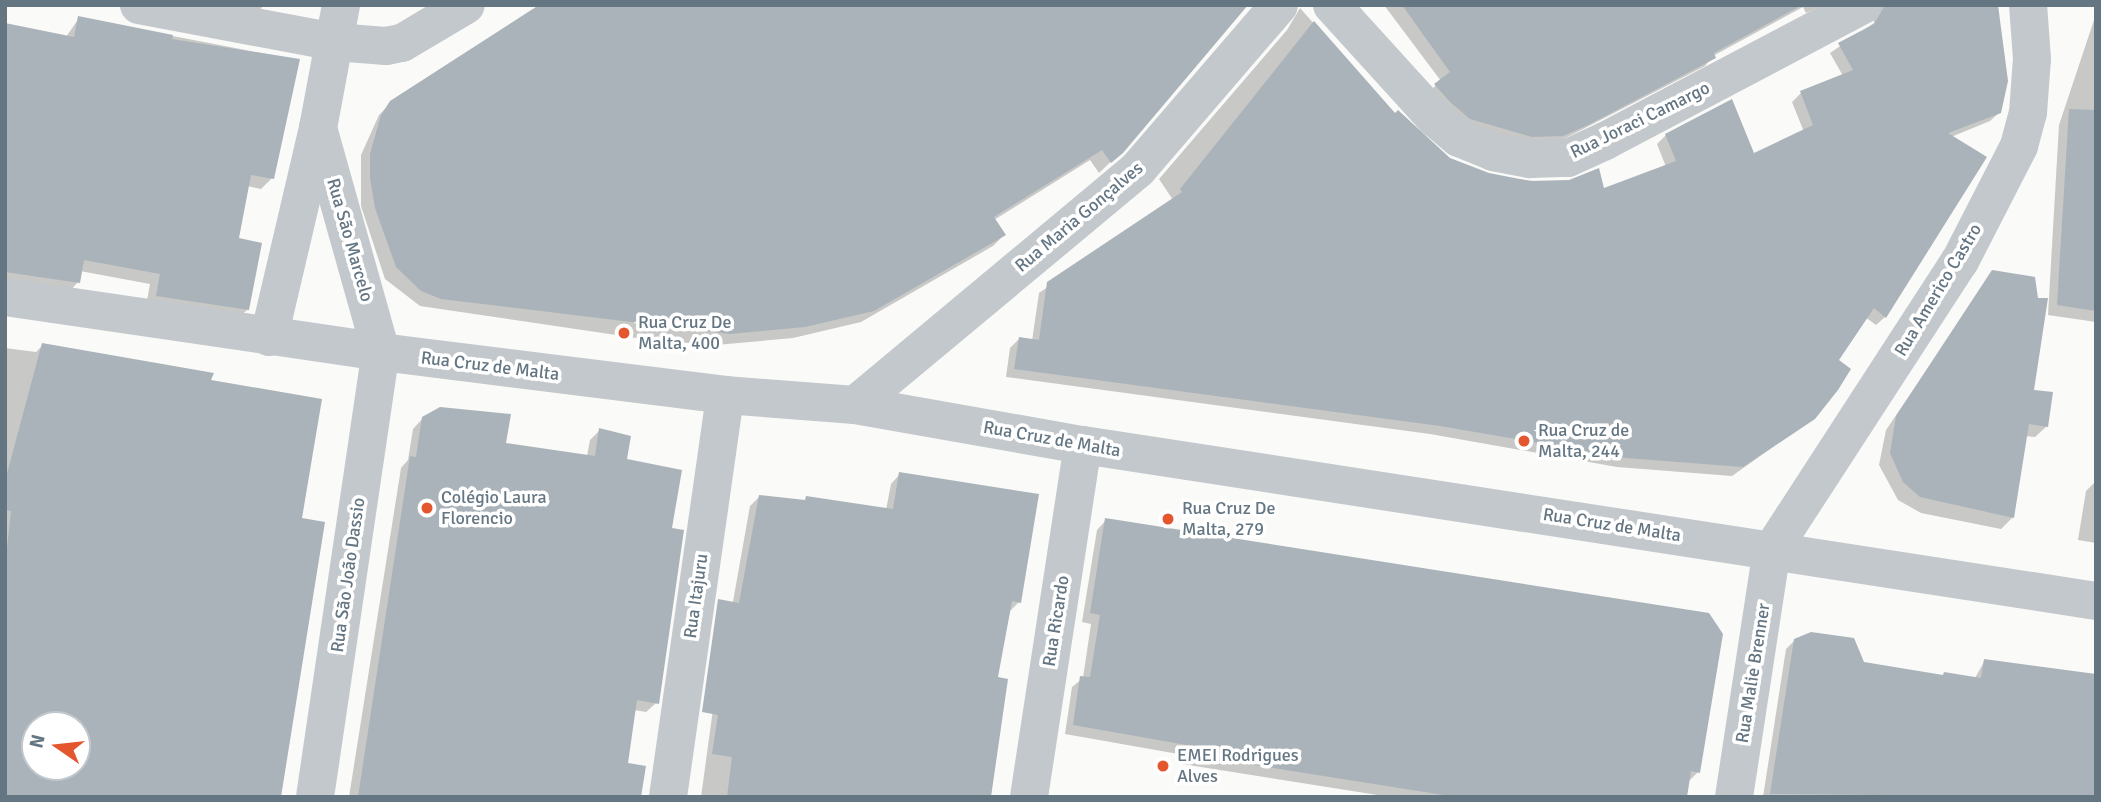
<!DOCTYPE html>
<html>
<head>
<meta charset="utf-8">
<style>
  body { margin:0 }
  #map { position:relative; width:2101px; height:802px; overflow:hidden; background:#fafaf8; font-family:Signika,sans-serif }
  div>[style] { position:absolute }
  .shadow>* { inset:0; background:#0003 }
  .building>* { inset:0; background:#aab3b9 }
  .minor>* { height:38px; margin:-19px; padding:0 19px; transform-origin:19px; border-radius:19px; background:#c3c8cc }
  .dots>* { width:19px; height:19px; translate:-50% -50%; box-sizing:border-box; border:4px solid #fff; border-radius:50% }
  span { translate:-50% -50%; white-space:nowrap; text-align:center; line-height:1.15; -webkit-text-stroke:7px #fff; paint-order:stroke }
  .street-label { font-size:18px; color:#657683 }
  .poi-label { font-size:18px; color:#657683 }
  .left { translate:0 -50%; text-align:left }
  .frame { position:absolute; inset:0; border:7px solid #657683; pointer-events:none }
  .north { position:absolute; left:21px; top:711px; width:70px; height:70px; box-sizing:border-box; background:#fff; border:2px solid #c1c8cd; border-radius:50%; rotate:284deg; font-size:19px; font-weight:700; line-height:28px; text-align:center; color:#657683 }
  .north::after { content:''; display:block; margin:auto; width:24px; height:32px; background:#e4572e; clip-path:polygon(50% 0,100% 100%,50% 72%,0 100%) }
</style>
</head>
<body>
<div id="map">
  <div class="shadow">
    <div style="clip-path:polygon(200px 5px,264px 5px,255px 15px)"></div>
    <div style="clip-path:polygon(548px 5px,1121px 152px,1099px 173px,1090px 160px,994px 220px,1004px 235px,993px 246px,861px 322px,793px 338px,716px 345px,650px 340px,420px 306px,385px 279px,361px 206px,361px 155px,379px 115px,391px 103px)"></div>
    <div style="clip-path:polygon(1384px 5px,1824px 5px,1806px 13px,1803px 7px,1713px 56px,1705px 66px,1552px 145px,1461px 128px,1426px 94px,1441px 81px)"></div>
    <div style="clip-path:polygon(1874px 5px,1995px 5px,2000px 112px,1990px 121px,1951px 137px,1985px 157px,1885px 317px,1876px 325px,1865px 317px,1837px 360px,1814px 418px,1732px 476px,1617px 467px,1430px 434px,1006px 377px,1010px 348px,1019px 339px,1032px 341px,1039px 293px,1173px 200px,1159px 179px,1287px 30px,1300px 8px,1395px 115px,1449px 160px,1488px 175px,1603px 190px,1666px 167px,1657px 144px,1666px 135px,1753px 156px,1804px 132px,1792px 102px,1801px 93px,1843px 76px,1830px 53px,1874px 23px)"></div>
    <div style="clip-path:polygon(2096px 14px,2096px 322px,2048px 315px,2059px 125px)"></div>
    <div style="clip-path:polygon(79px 18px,298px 60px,272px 178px,261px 189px,247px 186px,237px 240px,248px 309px,237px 319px,146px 306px,150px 284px,80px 271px,78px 282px,68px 293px,5px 283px,5px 24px,66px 37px)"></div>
    <div style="clip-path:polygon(1993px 272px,2047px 426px,2035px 437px,2025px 436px,2013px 517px,2001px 529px,1921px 513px,1898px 500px,1879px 465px,1886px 430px)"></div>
    <div style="clip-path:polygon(evenodd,43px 345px,208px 381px,300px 520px,279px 797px,5px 797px,5px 348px,36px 352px,43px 345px,35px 725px,77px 725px,77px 767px,35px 767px,35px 725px)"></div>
    <div style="clip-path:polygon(423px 418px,504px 444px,587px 456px,590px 440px,600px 430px,670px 529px,656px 703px,646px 712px,634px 710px,626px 764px,631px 797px,349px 797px,401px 468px,408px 460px,413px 429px)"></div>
    <div style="clip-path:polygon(900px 474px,1019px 602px,1010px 611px,996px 679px,988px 797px,701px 797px,726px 614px,732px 607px,750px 506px,760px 496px,803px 502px,807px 498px,886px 510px,891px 484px)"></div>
    <div style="clip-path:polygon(2096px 481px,2096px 543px,2078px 540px,2086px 491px)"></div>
    <div style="clip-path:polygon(1106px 520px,1698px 772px,1689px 781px,1685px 797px,1390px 797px,1182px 764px,1184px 755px,1065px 734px,1072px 687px,1083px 678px,1091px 624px,1082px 622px,1097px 530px)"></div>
    <div style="clip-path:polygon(1795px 640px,1863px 664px,1941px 677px,1975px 678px,1985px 660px,2096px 797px,1763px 797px,1786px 649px)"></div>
  </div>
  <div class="building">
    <div style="clip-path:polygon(539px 5px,1248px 5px,1123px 153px,1111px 163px,1102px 150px,994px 217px,1006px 235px,874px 311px,805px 327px,730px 334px,441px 299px,421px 291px,396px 267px,375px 208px,370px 178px,370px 154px,381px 115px,390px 101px)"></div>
    <div style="clip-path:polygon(1402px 5px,1802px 5px,1714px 53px,1716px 58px,1588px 125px,1563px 136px,1532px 137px,1470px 119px,1450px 102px,1434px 84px,1450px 72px)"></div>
    <div style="clip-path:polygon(1885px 5px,1998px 5px,2008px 81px,2001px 113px,1948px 133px,1987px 157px,1886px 318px,1874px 308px,1839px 360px,1851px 369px,1838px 390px,1815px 419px,1743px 467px,1626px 458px,1440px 426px,1014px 369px,1019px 337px,1039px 340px,1047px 282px,1182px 192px,1180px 189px,1314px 21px,1395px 113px,1398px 110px,1450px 158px,1489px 173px,1530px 181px,1569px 180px,1599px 168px,1604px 188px,1676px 161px,1665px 134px,1732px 99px,1754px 153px,1813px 125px,1800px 91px,1853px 70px,1838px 43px,1874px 24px)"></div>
    <div style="clip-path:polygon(78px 16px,173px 35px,172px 39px,300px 59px,274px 179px,251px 175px,239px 238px,262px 243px,249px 310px,156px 296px,160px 274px,84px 260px,80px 283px,5px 272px,5px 23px,74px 37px)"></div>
    <div style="clip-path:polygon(2069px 109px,2096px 110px,2096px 311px,2057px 305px)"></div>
    <div style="clip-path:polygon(1992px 270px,2035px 277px,2038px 298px,2048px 298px,2034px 390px,2053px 392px,2048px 427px,2029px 424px,2014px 518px,1920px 497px,1903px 482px,1890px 453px,1896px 416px)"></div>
    <div style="clip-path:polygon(evenodd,42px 343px,214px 373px,211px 380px,322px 399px,302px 518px,325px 522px,281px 797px,5px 797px,5px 566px,11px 511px,5px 510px,5px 481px,42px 343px,35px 725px,77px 725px,77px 767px,35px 767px,35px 725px)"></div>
    <div style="clip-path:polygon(440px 407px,511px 414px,506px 443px,595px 456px,599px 428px,631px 436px,627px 459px,682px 470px,672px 528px,684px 530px,659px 704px,637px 700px,628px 763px,646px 766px,641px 797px,358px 797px,410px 456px,416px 457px,422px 417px)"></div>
    <div style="clip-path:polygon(899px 472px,1039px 494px,1021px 603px,1012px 601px,998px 677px,1008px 679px,991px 797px,727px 797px,732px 757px,712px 754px,718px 715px,702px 712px,718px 599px,739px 603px,759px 495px,805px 500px,806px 496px,893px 509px)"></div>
    <div style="clip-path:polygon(1105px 518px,1709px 613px,1723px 634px,1700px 773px,1691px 771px,1687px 797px,1456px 797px,1191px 755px,1192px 746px,1073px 725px,1080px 676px,1090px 677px,1100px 615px,1090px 613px)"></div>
    <div style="clip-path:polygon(1811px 632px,1854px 638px,1864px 662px,1943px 675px,1944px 672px,1981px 678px,1984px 659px,2096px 674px,2096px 797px,1770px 794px,1794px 639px)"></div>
  </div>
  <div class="minor">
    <div style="left:139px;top:5px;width:199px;rotate:10.7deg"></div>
    <div style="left:335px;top:42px;width:51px;rotate:4.5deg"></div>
    <div style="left:386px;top:46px;width:16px;rotate:-11deg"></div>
    <div style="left:402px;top:43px;width:74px;rotate:-30.7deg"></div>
    <div style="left:1332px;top:5px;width:153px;rotate:47.7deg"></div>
    <div style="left:1435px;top:118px;width:31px;rotate:40deg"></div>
    <div style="left:1459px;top:138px;width:37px;rotate:22deg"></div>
    <div style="left:1493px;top:152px;width:38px;rotate:11deg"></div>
    <div style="left:1530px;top:159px;width:38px;rotate:-2deg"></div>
    <div style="left:1568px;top:158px;width:41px;rotate:-24.7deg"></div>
    <div style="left:1605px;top:141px;width:292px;rotate:-27.8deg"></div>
    <div style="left:5px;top:297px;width:380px;rotate:8.3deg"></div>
    <div style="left:381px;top:352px;width:347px;rotate:7.1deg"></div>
    <div style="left:725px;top:395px;width:130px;rotate:4.4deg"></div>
    <div style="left:855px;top:405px;width:231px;rotate:10deg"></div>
    <div style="left:1083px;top:445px;width:1025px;rotate:8.75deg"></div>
    <div style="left:269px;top:337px;width:215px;rotate:-76.8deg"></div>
    <div style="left:318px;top:128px;width:125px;rotate:-79.4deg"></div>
    <div style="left:855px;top:405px;width:368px;rotate:-39.8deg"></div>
    <div style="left:1138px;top:169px;width:216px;rotate:-49.3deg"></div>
    <div style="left:315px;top:797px;width:450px;rotate:-81.6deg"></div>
    <div style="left:381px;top:352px;width:233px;rotate:-105.7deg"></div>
    <div style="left:668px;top:797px;width:406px;rotate:-81.9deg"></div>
    <div style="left:1029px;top:797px;width:356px;rotate:-81.3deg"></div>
    <div style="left:1734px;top:797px;width:250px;rotate:-81.3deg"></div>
    <div style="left:1772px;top:550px;width:345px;rotate:-57deg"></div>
    <div style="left:1960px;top:261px;width:129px;rotate:-62.8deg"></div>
    <div style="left:2019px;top:146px;width:34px;rotate:-75deg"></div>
    <div style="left:2028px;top:113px;width:54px;rotate:-85.8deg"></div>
    <div style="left:2032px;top:59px;width:54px;rotate:-94.2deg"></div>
  </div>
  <div class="dots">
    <div style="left:624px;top:333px;background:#e4572e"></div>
    <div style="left:1524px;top:441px;background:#e4572e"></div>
    <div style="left:427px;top:508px;background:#e4572e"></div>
    <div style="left:1168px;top:519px;background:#e4572e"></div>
    <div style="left:1163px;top:766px;background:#e4572e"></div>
  </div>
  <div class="street-label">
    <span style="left:1640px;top:120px;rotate:-26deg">Rua Joraci Camargo</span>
    <span style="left:1079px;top:217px;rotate:-40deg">Rua Maria Gonçalves</span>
    <span style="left:350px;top:240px;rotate:74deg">Rua São Marcelo</span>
    <span style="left:1938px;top:290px;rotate:-59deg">Rua Americo Castro</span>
    <span style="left:490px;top:366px;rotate:7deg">Rua Cruz de Malta</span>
    <span style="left:1052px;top:439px;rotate:10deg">Rua Cruz de Malta</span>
    <span style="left:1612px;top:525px;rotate:9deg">Rua Cruz de Malta</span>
    <span style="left:348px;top:575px;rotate:-82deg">Rua São João Dassio</span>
    <span style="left:696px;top:596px;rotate:-82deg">Rua Itajuru</span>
    <span style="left:1056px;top:621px;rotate:-81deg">Rua Ricardo</span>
    <span style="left:1753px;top:673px;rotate:-81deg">Rua Malie Brenner</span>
  </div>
  <div class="poi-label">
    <span class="left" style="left:638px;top:333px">Rua Cruz De<br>Malta, 400</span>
    <span class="left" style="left:1538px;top:441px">Rua Cruz de<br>Malta, 244</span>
    <span class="left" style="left:441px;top:508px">Colégio Laura<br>Florencio</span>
    <span class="left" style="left:1182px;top:519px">Rua Cruz De<br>Malta, 279</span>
    <span class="left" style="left:1177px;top:766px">EMEI Rodrigues<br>Alves</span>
  </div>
  <div class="frame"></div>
  <div class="north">N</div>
</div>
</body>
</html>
